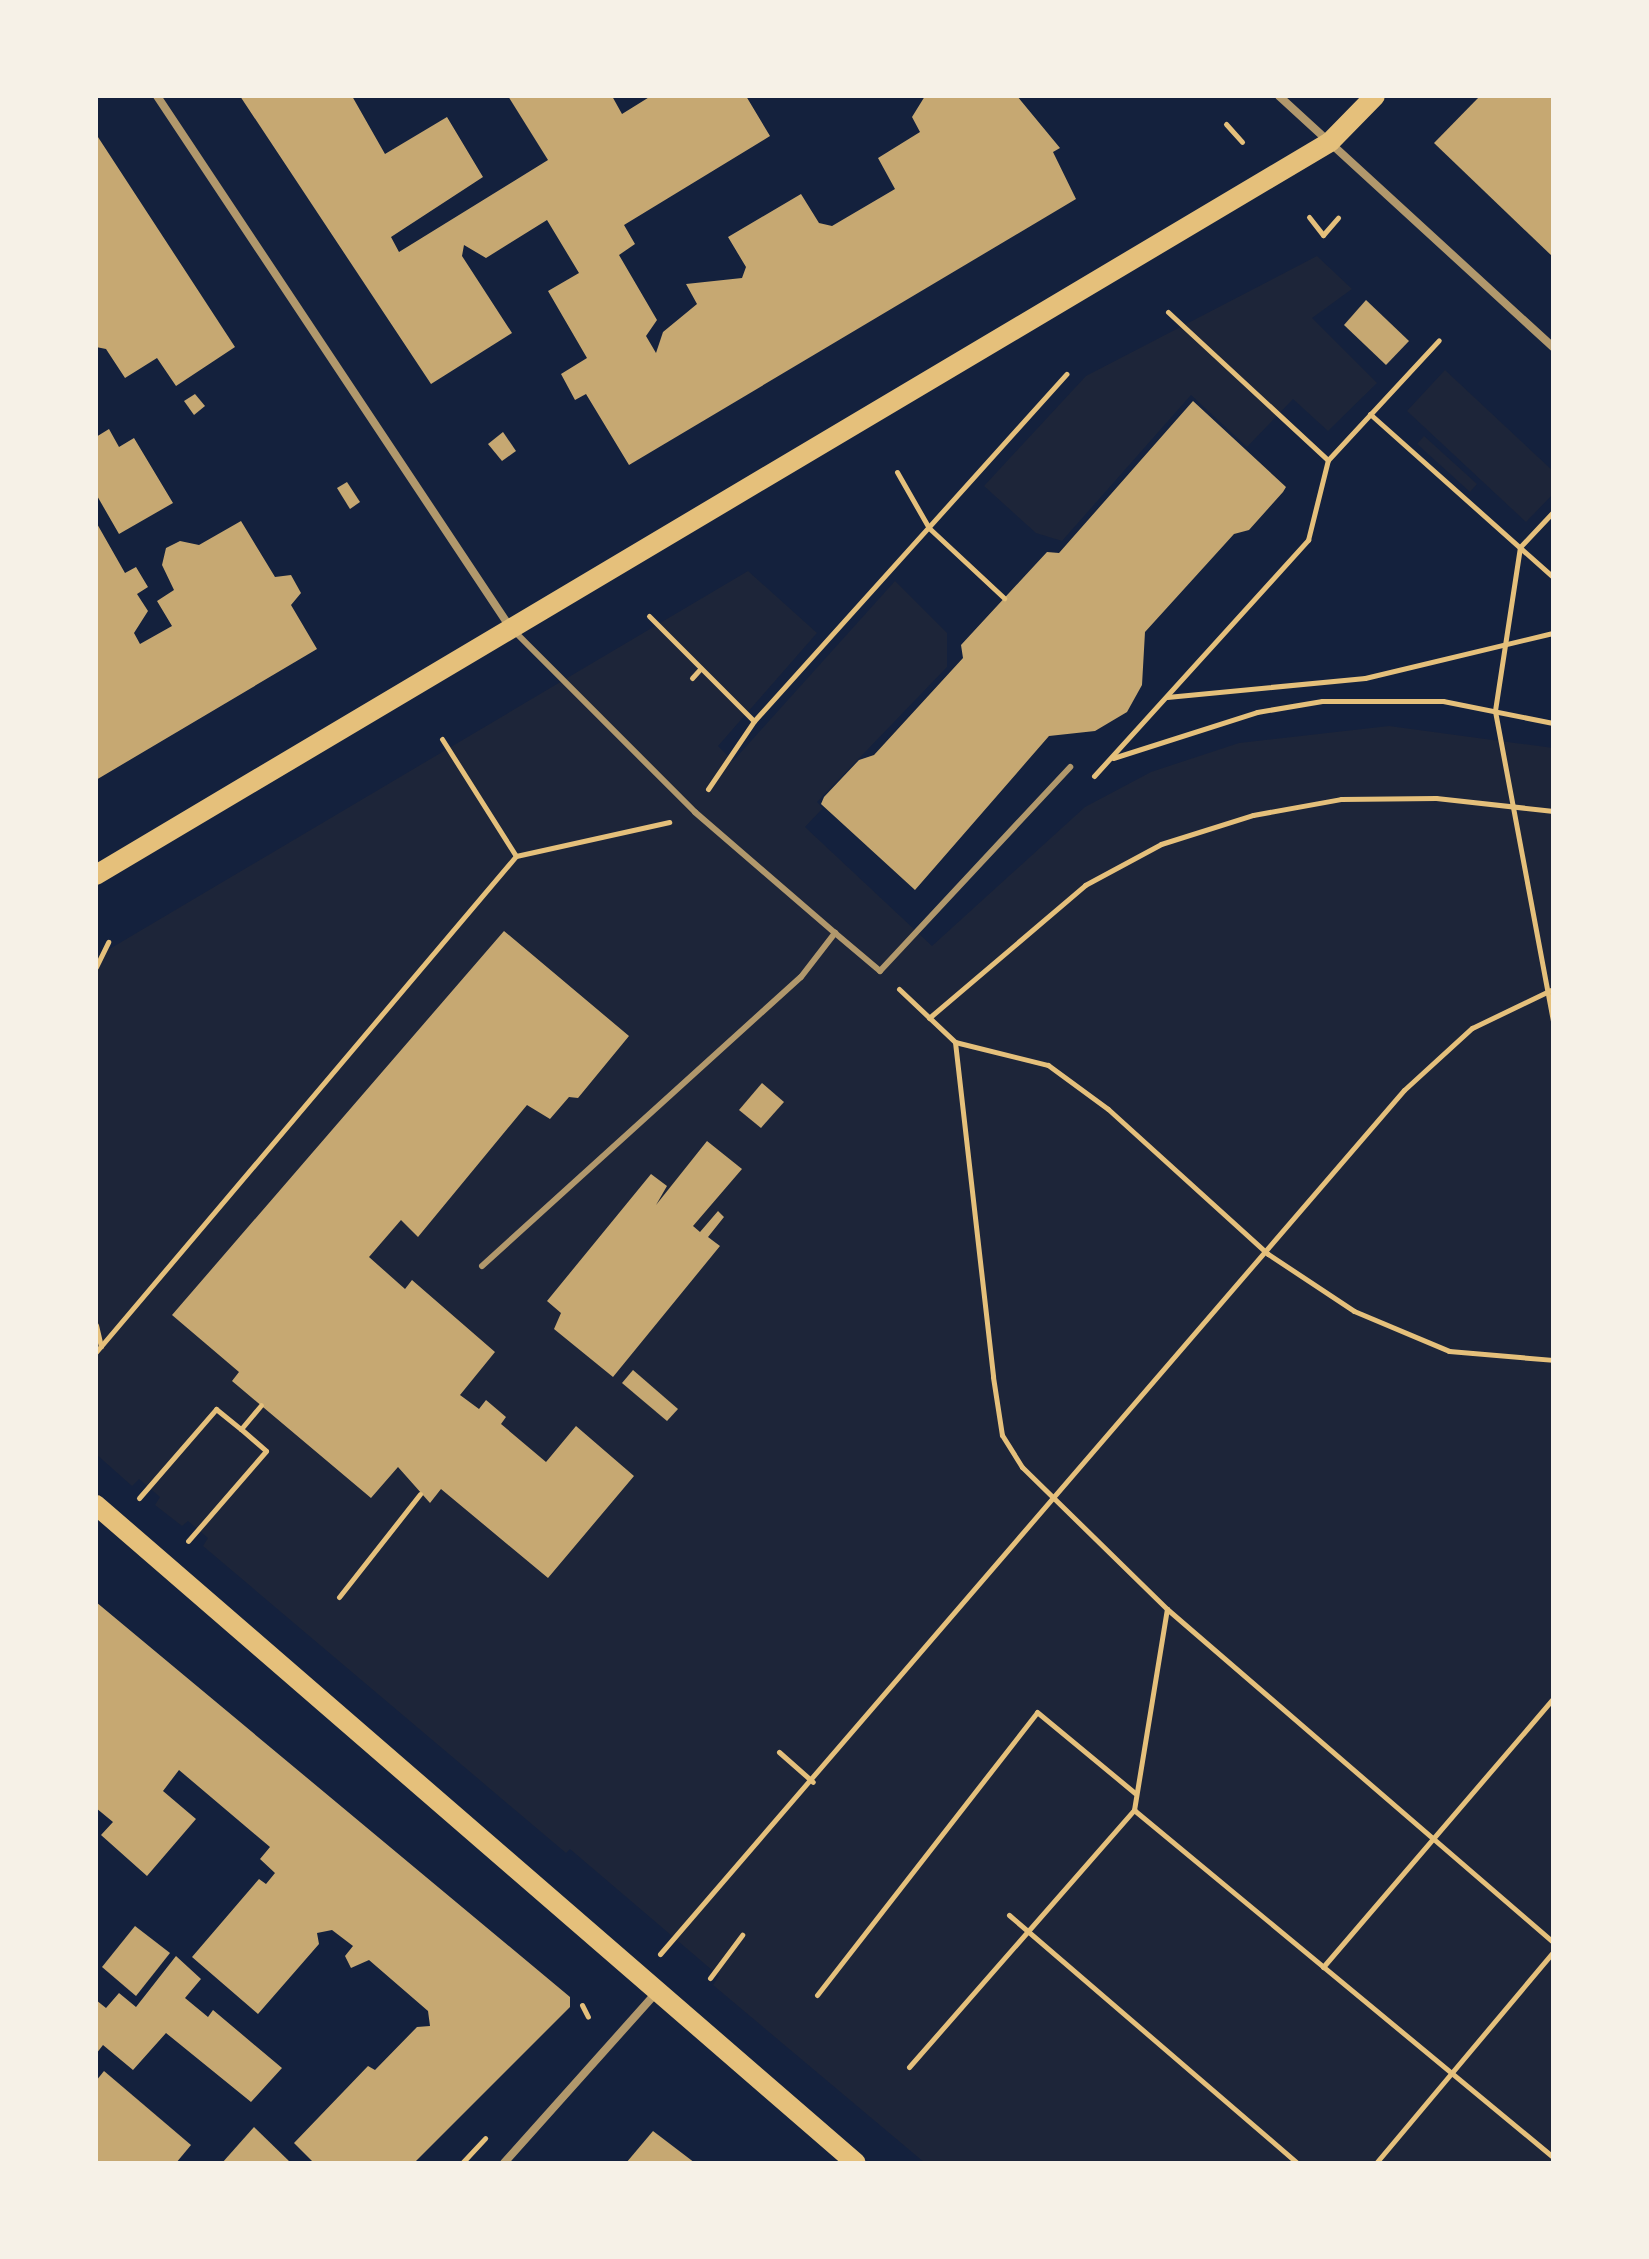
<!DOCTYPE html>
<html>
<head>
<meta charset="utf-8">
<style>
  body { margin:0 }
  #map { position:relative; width:1649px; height:2259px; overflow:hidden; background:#14213d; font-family:"Noto Serif",serif }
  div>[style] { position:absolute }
  .green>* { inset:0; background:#1d2539 }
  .building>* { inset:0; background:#c6a872 }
  .path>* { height:5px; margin:-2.5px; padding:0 2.5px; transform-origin:2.5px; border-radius:2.5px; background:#e5c07b }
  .service>* { height:6px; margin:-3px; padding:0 3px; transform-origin:3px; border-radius:3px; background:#b1986c }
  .minor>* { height:8px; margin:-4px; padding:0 4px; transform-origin:4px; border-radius:4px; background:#b1986c }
  .primary>* { height:20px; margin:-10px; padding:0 10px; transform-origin:10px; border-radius:10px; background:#e5c07b }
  span { translate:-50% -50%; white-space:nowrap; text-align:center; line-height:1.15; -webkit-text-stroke:8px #f6f1e7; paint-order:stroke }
  .frame { position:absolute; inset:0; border:98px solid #f6f1e7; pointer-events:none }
</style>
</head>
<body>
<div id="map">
  <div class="green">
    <div style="clip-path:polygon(1317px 256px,1352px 289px,1312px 318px,1377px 383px,1328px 431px,1293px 399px,1247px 447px,1191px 395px,1062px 541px,1036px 533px,984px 486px,1086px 376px)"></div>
    <div style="clip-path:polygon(1445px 370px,1553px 471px,1553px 494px,1526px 522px,1407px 411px)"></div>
    <div style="clip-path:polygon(1424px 436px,1477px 484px,1470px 492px,1417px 444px)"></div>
    <div style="clip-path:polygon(748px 571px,817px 633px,718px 746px,733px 761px,895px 581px,947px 633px,947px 667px,817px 802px,823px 808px,805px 827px,932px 946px,1085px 807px,1151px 772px,1239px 743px,1389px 726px,1553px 748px,1553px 2163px,925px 2163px,713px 1985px,719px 1976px,570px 1849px,566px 1853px,203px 1546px,208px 1538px,188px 1521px,182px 1526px,155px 1505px,160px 1497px,139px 1479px,132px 1486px,96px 1454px,96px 957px)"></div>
  </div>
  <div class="building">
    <div style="clip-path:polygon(240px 96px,352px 96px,385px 154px,447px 117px,483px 177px,391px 237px,399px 252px,548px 160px,508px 96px,612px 96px,622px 114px,651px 96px,746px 96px,770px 136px,624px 225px,635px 244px,619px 255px,657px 320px,646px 336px,656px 353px,663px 332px,697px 304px,686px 284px,742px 278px,746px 267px,728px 237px,801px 194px,819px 223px,832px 226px,895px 189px,878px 158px,920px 132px,912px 117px,925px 96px,1017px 96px,1060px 148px,1053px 152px,1076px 199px,629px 465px,586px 394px,575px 400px,561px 374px,587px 358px,548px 291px,579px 273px,547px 220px,486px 258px,464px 245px,462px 256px,512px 333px,431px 384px)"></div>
    <div style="clip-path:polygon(1480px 96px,1553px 96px,1553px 257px,1434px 143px)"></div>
    <div style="clip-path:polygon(96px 134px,235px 347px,176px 386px,157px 358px,125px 378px,106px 349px,96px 347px)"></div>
    <div style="clip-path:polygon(1366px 300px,1409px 341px,1386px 365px,1344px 325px)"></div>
    <div style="clip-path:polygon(195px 394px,205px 406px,194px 415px,184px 401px)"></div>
    <div style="clip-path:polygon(1193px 401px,1286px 487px,1283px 492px,1249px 530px,1234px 534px,1145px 632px,1142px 685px,1127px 712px,1095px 731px,1049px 736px,915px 890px,821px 804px,824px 797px,859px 760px,874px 755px,963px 658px,961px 645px,1047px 552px,1059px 553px)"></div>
    <div style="clip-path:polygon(109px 429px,119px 447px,134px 438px,173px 503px,119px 534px,96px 494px,96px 437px)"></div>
    <div style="clip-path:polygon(503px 432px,516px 451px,502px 461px,488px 444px)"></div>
    <div style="clip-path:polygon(347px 482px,360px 502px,350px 509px,337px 488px)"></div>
    <div style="clip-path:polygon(241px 521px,275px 577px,291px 575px,301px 593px,291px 605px,317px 649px,96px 780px,96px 522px,125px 573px,136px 567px,148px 587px,137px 594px,148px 611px,134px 633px,140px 644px,172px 626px,157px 601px,174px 590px,162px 565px,166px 548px,180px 541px,199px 545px)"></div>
    <div style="clip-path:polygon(504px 931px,629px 1036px,578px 1098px,569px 1097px,550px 1119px,527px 1105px,418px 1237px,401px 1220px,369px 1257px,405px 1289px,412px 1280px,495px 1352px,460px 1395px,479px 1409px,486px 1400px,506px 1417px,501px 1424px,546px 1462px,576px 1426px,634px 1476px,548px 1578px,441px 1489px,430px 1503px,398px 1467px,371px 1498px,232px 1381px,239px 1372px,172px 1315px)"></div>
    <div style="clip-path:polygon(762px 1083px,784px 1102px,761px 1128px,739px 1110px)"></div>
    <div style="clip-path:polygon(707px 1141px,742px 1169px,693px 1226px,700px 1232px,718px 1211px,724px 1217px,708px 1237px,720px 1246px,613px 1377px,554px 1329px,561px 1313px,547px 1301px,651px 1174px,667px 1186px,656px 1205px)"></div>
    <div style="clip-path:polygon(633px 1370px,678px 1409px,667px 1421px,622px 1383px)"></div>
    <div style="clip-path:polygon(96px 1602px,570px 1997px,570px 2007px,414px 2163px,314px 2163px,294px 2143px,368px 2066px,375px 2070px,417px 2027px,430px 2026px,428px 2011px,369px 1960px,351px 1968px,345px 1956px,353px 1946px,332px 1930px,317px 1933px,319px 1944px,258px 2014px,192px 1957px,259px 1879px,266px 1884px,275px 1873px,260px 1859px,270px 1847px,179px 1770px,163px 1791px,196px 1819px,147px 1876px,101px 1835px,113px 1822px,96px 1808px)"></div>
    <div style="clip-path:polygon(135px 1926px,170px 1953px,136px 1996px,102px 1967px)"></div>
    <div style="clip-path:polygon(176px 1956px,201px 1979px,185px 1998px,208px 2017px,213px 2010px,282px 2068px,251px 2102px,166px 2033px,133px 2070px,103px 2045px,96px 2054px,96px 2000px,106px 2008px,119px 1993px,136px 2007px)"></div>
    <div style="clip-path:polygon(104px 2071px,191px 2145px,176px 2163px,96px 2163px,96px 2081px)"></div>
    <div style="clip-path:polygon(254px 2127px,291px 2163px,222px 2163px)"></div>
    <div style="clip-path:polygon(653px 2131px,695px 2163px,626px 2163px)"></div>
  </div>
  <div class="path">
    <div style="left:1226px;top:124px;width:24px;rotate:48deg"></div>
    <div style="left:1309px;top:217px;width:23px;rotate:52deg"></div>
    <div style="left:1323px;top:235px;width:23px;rotate:-49deg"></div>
    <div style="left:1168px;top:312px;width:218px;rotate:42.8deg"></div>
    <div style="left:1328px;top:460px;width:163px;rotate:-47.2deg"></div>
    <div style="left:1370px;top:414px;width:245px;rotate:41.7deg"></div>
    <div style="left:897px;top:472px;width:64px;rotate:60.3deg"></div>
    <div style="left:929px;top:528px;width:103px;rotate:43deg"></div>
    <div style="left:1553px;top:512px;width:48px;rotate:133.3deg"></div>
    <div style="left:1520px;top:547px;width:166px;rotate:98.7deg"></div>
    <div style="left:1495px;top:711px;width:315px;rotate:79.4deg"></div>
    <div style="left:649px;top:616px;width:148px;rotate:45deg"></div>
    <div style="left:692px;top:678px;width:13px;rotate:-48deg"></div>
    <div style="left:1167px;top:697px;width:199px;rotate:-5.5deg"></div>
    <div style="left:1365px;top:678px;width:193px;rotate:-13.5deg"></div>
    <div style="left:442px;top:739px;width:138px;rotate:57.7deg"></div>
    <div style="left:1113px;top:758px;width:151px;rotate:-17.7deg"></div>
    <div style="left:1257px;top:712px;width:66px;rotate:-9.6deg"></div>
    <div style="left:1322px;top:701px;width:121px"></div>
    <div style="left:1443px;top:701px;width:112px;rotate:11.3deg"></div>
    <div style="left:1094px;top:776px;width:319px;rotate:-47.8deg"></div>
    <div style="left:1308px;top:540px;width:82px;rotate:-76deg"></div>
    <div style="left:708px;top:789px;width:82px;rotate:-55.9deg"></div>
    <div style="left:754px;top:721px;width:467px;rotate:-48deg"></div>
    <div style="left:96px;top:967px;width:28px;rotate:-64deg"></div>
    <div style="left:899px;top:989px;width:77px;rotate:43.4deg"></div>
    <div style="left:955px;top:1042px;width:337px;rotate:83.5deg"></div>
    <div style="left:993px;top:1377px;width:59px;rotate:81.2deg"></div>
    <div style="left:1002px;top:1435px;width:38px;rotate:58deg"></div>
    <div style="left:1022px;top:1467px;width:203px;rotate:44.4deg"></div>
    <div style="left:1167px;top:1609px;width:510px;rotate:40.78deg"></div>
    <div style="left:929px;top:1018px;width:205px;rotate:-40.4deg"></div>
    <div style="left:1085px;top:885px;width:86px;rotate:-28.3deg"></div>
    <div style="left:1161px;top:844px;width:96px;rotate:-17.5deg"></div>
    <div style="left:1253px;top:815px;width:89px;rotate:-10.3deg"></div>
    <div style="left:1341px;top:799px;width:95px;rotate:-0.6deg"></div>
    <div style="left:1436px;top:798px;width:118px;rotate:6.3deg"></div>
    <div style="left:955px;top:1042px;width:96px;rotate:13.9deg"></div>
    <div style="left:1048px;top:1065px;width:74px;rotate:36.3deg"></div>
    <div style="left:1108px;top:1109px;width:216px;rotate:42.2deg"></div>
    <div style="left:1268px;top:1254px;width:103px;rotate:33.5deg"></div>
    <div style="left:1354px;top:1311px;width:103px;rotate:22.8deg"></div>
    <div style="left:1449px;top:1351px;width:104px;rotate:4.9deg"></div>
    <div style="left:96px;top:1325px;width:22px;rotate:77deg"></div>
    <div style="left:96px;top:1352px;width:650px;rotate:-49.74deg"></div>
    <div style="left:516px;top:856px;width:157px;rotate:-12.5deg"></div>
    <div style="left:241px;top:1429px;width:31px;rotate:-50deg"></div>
    <div style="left:139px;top:1498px;width:118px;rotate:-49.1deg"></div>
    <div style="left:216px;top:1409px;width:32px;rotate:39deg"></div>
    <div style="left:241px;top:1429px;width:33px;rotate:41deg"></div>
    <div style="left:266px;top:1451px;width:119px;rotate:130.9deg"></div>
    <div style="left:339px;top:1597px;width:131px;rotate:-51.8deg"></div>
    <div style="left:779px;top:1752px;width:45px;rotate:41.4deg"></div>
    <div style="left:1134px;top:1810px;width:544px;rotate:39.63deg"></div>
    <div style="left:1009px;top:1915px;width:380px;rotate:40.7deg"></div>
    <div style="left:660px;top:1954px;width:1140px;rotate:-49.27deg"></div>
    <div style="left:1404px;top:1090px;width:92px;rotate:-42.4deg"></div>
    <div style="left:1472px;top:1028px;width:90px;rotate:-25.7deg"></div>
    <div style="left:1323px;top:1967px;width:353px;rotate:-49.4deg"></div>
    <div style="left:710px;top:1978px;width:54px;rotate:-53.3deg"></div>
    <div style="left:817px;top:1995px;width:358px;rotate:-52.1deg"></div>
    <div style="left:1037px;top:1712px;width:127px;rotate:39.6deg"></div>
    <div style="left:582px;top:2005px;width:13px;rotate:63deg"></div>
    <div style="left:909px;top:2067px;width:342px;rotate:-48.8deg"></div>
    <div style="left:1134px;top:1810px;width:204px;rotate:-80.7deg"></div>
    <div style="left:462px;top:2163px;width:34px;rotate:-47deg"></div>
    <div style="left:1376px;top:2163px;width:275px;rotate:-50deg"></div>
  </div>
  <div class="service">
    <div style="left:835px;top:933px;width:59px;rotate:40.2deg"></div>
    <div style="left:880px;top:971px;width:279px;rotate:-47deg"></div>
    <div style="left:482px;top:1266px;width:430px;rotate:-42.2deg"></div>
    <div style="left:801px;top:977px;width:56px;rotate:-52.3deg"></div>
    <div style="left:835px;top:933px;width:185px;rotate:-139.2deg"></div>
    <div style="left:695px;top:812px;width:256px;rotate:-135deg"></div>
  </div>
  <div class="minor">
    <div style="left:157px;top:96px;width:634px;rotate:56.39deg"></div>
    <div style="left:1279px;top:96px;width:372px;rotate:42.5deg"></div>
    <div style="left:504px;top:2163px;width:229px;rotate:-48.2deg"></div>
  </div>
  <div class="primary">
    <div style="left:96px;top:875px;width:1435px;rotate:-30.71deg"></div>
    <div style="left:1330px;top:142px;width:64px;rotate:-45.6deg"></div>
    <div style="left:96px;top:1505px;width:1005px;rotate:40.89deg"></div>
  </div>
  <div class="frame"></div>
</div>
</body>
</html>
